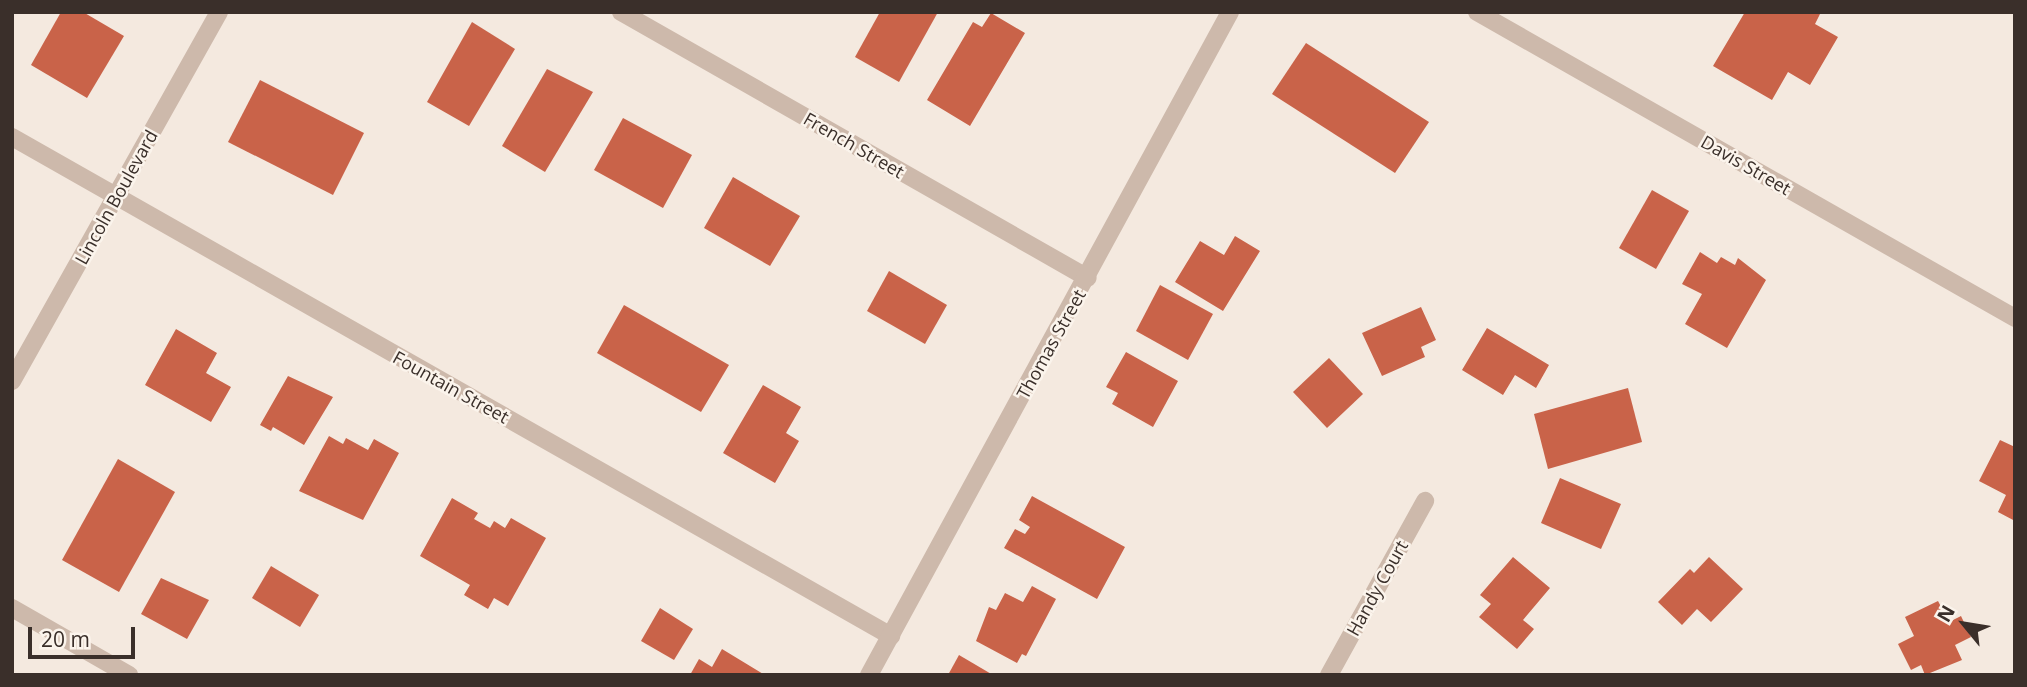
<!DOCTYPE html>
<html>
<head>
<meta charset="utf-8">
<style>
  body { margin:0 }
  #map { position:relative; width:2027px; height:687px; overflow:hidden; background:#f4e9df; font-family:"Open Sans",sans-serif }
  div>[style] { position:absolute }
  .building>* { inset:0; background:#c96349 }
  .minor>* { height:18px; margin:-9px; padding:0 9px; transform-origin:9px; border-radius:9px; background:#cdb9ab }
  span { translate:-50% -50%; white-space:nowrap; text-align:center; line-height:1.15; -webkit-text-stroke:5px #fbf4ec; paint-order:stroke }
  .street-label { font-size:18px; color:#3a2f2a }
  .frame { position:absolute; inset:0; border:14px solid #3a2f2a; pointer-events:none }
  .north { position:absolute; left:1929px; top:589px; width:70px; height:70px; -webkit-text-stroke:5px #fbf4ec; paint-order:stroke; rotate:300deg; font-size:19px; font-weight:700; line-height:28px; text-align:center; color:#3a2f2a }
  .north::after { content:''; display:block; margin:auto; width:24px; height:32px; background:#3a2f2a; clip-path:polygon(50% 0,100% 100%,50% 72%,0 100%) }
  .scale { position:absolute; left:28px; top:627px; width:107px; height:32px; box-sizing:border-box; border:4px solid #3a2f2a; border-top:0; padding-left:9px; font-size:21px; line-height:24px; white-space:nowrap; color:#3a2f2a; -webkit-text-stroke:5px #fbf4ec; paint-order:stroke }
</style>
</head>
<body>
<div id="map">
  <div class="building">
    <div style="clip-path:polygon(61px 12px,83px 12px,124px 36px,87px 98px,31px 65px)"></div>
    <div style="clip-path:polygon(880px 12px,938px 12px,899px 82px,855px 57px)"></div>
    <div style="clip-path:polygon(1745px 12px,1820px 14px,1815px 24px,1838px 37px,1810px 85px,1788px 72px,1772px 100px,1713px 66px)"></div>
    <div style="clip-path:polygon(991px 13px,1025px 33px,970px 126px,927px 100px,973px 22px,982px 27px)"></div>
    <div style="clip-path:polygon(472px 22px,515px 49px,469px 126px,427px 102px)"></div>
    <div style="clip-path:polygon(1306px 43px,1429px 122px,1395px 173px,1272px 94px)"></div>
    <div style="clip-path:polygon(547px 69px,593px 92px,545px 172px,502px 146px)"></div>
    <div style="clip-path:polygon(260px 80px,364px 133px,333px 195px,228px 142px)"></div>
    <div style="clip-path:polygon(623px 118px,692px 155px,663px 208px,594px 170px)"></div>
    <div style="clip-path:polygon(733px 177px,800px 216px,770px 266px,704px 228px)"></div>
    <div style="clip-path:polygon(1652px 190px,1689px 211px,1656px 269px,1619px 248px)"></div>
    <div style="clip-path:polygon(1235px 236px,1260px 251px,1223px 311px,1175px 282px,1200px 241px,1224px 255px)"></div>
    <div style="clip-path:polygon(1700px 252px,1717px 263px,1721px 257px,1735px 265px,1738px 258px,1766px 280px,1727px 348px,1685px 324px,1702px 294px,1682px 284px)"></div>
    <div style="clip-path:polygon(889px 271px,947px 305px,925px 344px,867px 311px)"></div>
    <div style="clip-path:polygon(1160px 285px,1213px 314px,1188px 360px,1136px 331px)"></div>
    <div style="clip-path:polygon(624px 305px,729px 365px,701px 412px,597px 353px)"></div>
    <div style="clip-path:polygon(1421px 307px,1436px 340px,1421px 347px,1425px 357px,1382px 376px,1362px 333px)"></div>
    <div style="clip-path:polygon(1487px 328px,1549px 365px,1536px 388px,1515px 375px,1503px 395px,1462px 370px)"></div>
    <div style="clip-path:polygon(176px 329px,217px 353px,206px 373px,231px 387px,211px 422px,145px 385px)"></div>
    <div style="clip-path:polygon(1126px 352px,1178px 381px,1153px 427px,1112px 404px,1118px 393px,1106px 387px)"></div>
    <div style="clip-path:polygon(1329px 358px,1363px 394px,1327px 428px,1293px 392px)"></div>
    <div style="clip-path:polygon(288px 376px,333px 397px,304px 445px,273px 427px,271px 431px,260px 425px)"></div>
    <div style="clip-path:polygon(763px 385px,801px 407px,786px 433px,799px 441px,775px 483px,723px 453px)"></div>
    <div style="clip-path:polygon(1628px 388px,1642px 442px,1548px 469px,1534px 414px)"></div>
    <div style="clip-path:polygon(329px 436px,343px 444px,346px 438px,368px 450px,374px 439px,399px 453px,363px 520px,299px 491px)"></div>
    <div style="clip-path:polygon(2000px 440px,2015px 447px,2015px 521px,1998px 512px,2006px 495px,1979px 481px)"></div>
    <div style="clip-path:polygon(118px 459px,175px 492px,119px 592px,62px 560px)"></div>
    <div style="clip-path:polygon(1560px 478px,1621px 504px,1601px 549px,1541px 523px)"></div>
    <div style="clip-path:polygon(1032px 496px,1125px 547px,1097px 599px,1004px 548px,1015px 529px,1025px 534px,1030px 527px,1019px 520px)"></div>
    <div style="clip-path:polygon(452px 498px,478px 513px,474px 519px,490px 528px,494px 521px,505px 528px,511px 518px,546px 538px,508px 606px,494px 598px,488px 609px,464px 595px,470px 585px,420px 556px)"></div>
    <div style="clip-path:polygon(1513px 557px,1550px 588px,1523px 620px,1534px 629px,1517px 649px,1479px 617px,1491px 604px,1480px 595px)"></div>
    <div style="clip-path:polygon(1709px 557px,1743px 589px,1711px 622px,1697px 609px,1682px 625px,1658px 602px,1690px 569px,1694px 573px)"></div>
    <div style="clip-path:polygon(271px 566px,319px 595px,300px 627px,252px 598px)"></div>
    <div style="clip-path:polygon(161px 578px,209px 600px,187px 639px,141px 614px)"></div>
    <div style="clip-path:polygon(1032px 586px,1056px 599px,1026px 656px,1022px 654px,1017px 663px,976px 641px,989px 607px,996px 610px,1005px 593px,1023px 602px)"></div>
    <div style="clip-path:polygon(1938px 601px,1949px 622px,1961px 616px,1971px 637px,1955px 645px,1962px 660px,1925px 675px,1921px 665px,1911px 670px,1898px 644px,1914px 636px,1905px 617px)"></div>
    <div style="clip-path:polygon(660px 608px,693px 629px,674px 660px,641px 641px)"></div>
    <div style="clip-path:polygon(722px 649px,765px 675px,690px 675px,699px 659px,712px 667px)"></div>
    <div style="clip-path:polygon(959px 655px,993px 675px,948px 675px)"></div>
  </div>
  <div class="minor">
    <div style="left:621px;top:12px;width:537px;rotate:29.67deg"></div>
    <div style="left:1477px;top:12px;width:619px;rotate:29.63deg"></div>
    <div style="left:12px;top:137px;width:1011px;rotate:29.58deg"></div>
    <div style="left:12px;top:381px;width:423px;rotate:-60.7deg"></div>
    <div style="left:12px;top:608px;width:135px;rotate:29.8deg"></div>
    <div style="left:869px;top:675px;width:755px;rotate:-61.43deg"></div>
    <div style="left:1329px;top:675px;width:199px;rotate:-61.1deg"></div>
  </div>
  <div class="street-label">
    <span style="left:854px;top:145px;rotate:30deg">French Street</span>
    <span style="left:1746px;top:165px;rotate:30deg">Davis Street</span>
    <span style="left:116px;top:197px;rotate:-61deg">Lincoln Boulevard</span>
    <span style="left:1051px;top:344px;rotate:-61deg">Thomas Street</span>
    <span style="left:451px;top:387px;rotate:29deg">Fountain Street</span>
    <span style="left:1377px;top:588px;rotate:-61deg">Handy Court</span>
  </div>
  <div class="frame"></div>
  <div class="north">N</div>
  <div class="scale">20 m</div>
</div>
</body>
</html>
